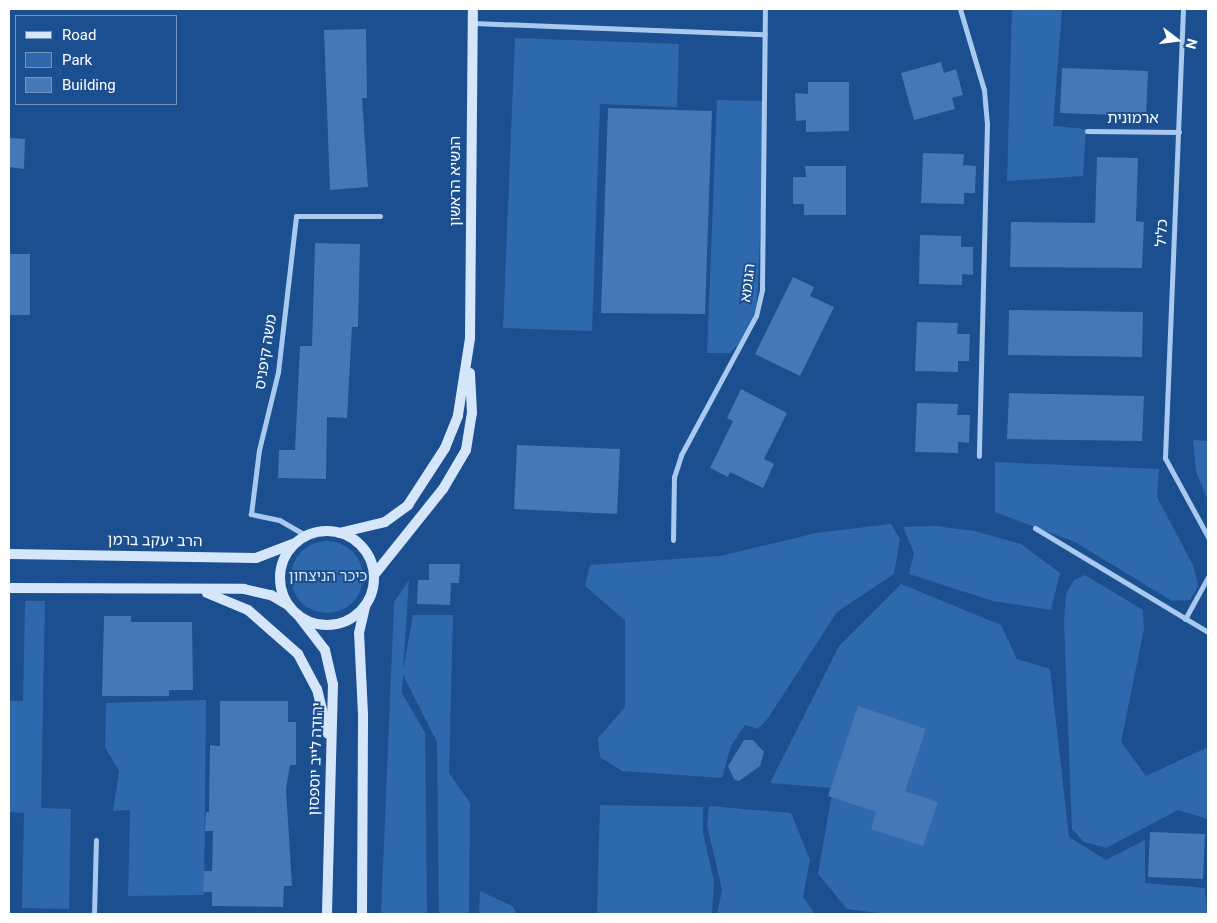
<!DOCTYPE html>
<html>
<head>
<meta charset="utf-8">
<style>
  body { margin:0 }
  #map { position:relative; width:1217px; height:923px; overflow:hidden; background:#1b4f8f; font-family:Roboto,"Noto Sans Hebrew",sans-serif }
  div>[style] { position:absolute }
  .green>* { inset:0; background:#2e69ad }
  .round { border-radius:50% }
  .building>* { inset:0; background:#4478b7 }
  .street>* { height:5px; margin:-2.5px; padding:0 2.5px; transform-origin:2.5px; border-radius:2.5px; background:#a9c9ee }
  .secondary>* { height:10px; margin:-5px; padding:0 5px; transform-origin:5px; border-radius:5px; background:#d6e6fa }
  .secondary>.ring { margin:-5px; padding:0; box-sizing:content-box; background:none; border:10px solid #d6e6fa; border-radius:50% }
  span { translate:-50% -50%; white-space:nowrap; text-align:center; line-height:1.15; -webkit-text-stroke:4px #1b4f8f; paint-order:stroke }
  .street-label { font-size:15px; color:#fff }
  .park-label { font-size:15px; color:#cfe3fa }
  .frame { position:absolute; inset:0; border:10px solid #fff; pointer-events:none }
  .legend { position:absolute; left:15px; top:15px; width:162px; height:90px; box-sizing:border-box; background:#1b4f8f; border:1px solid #7695bc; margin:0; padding:6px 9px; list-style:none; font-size:15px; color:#fff }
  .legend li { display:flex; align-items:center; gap:10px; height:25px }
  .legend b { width:25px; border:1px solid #7695bc }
  .north { position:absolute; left:1152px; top:15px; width:50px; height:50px; -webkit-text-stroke:4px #1b4f8f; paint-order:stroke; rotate:105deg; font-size:14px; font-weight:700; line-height:20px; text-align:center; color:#fff }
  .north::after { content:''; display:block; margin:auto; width:18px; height:22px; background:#fff; clip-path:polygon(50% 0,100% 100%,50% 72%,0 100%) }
</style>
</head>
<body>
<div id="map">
  <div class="green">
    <div style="clip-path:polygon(1012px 9px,1062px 9px,1053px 126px,1086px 129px,1083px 176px,1007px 181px)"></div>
    <div style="clip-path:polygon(515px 38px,679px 44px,677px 107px,600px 104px,592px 331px,503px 328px)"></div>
    <div style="clip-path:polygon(717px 100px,766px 101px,757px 303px,748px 334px,730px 353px,707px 353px)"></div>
    <div style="clip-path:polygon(1193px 440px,1208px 441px,1208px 501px,1196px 472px)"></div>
    <div style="clip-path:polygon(995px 462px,1159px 469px,1157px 497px,1193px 565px,1198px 586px,1190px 600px,1172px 601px,1075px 542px,995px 512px)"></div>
    <div style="clip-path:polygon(891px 524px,900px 539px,894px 574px,837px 612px,768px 718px,758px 729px,745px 725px,731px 746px,722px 778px,622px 771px,600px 757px,598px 738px,625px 707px,625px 620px,585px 586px,590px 565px,720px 556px,816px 533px)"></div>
    <div style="clip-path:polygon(935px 526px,975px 531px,1021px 544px,1060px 573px,1051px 610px,993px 601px,909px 574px,914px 553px,903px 527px)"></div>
    <div class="round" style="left:291px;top:541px;width:72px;height:72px"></div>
    <div style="clip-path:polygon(1085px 575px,1143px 610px,1144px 629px,1121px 742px,1146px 776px,1208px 747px,1208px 819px,1178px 810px,1106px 848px,1084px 842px,1072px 829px,1064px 623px,1066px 594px,1074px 580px)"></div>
    <div style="clip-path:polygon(409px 580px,403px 671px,413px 615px,453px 615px,449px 773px,470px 803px,469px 914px,439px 914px,437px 742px,403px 675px,402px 693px,425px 733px,427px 914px,381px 914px,394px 602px)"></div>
    <div style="clip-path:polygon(901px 584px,1001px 625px,1017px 659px,1050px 669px,1069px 837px,1106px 860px,1145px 840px,1145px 883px,1205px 888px,1207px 914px,884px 914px,847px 909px,818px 874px,833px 788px,770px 783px,839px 646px)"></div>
    <div style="clip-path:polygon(25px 601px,45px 601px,41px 808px,71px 809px,69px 909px,22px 908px,24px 813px,9px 812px,9px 701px,23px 701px)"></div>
    <div style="clip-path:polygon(206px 700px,204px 895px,128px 896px,130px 810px,113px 811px,119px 771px,105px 747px,106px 703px)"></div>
    <div style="clip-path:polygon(600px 805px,703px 807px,703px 833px,714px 881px,712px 914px,597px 914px)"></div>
    <div style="clip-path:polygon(709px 806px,791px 813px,810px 860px,803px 897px,815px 914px,717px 914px,722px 890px,707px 825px)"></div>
    <div style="clip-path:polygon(480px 891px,512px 906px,517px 914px,479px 914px)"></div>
  </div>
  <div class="building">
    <div style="clip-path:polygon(366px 29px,367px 98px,362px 98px,368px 187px,330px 190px,324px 30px)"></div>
    <div style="clip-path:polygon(941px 62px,944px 73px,956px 69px,963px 95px,952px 98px,955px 109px,914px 120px,901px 73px)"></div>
    <div style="clip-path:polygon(1062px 68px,1148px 71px,1146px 116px,1060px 113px)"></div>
    <div style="clip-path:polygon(808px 82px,849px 82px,849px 131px,806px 132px,806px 120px,796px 121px,795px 93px,808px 94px)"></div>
    <div style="clip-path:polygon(608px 108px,712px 111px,705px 314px,601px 313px)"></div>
    <div style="clip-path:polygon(9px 138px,25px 139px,24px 169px,9px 167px)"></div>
    <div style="clip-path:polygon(923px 153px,964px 154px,963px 165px,976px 166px,975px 193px,964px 193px,964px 204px,921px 203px)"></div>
    <div style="clip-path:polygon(1097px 157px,1138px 158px,1136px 221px,1144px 222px,1142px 268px,1010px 267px,1011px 222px,1095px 223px)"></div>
    <div style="clip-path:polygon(805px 166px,846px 166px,846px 215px,804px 215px,804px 204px,793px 204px,793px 177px,806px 177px)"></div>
    <div style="clip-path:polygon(920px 235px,961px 236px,961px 247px,973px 247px,973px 275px,962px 274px,962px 285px,919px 284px)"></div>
    <div style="clip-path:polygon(315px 243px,360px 244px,358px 327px,352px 327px,347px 418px,327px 417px,326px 479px,278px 478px,279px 450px,295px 450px,300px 346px,312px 346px)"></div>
    <div style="clip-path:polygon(9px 254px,30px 254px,30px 315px,9px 315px)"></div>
    <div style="clip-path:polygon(793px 277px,814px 287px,810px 296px,834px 307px,800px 376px,755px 354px)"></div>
    <div style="clip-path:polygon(1009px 310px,1143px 312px,1142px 357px,1008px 355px)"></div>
    <div style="clip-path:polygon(917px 322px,958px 323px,957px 334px,970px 334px,969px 361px,958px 361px,958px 372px,915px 371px)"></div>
    <div style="clip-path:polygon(741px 389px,787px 413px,764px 459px,774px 464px,763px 488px,730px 472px,728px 477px,710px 468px,733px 421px,727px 418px)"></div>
    <div style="clip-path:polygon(1009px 393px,1144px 396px,1142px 441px,1007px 439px)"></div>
    <div style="clip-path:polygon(917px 403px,958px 404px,957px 415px,970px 415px,969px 443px,958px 442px,958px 453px,915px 452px)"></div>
    <div style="clip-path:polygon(517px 445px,620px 449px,617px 514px,514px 509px)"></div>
    <div style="clip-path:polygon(429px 564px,460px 564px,459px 583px,451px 583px,450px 605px,417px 604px,418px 580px,429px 580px)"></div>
    <div style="clip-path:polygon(104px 616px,131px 616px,131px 622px,192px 622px,193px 690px,169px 690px,169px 696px,102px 696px)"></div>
    <div style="clip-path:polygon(220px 701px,288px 701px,288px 722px,296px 722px,296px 765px,290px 765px,286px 789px,292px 886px,284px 886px,283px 907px,212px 906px,212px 892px,203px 892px,204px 871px,212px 871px,213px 831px,205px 831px,206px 812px,209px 812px,210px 745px,220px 746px)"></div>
    <div style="clip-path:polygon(858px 706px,926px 729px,905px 791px,938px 802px,923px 846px,871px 829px,876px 812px,828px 796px)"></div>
    <div style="clip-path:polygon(744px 740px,753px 740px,764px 752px,760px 766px,739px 781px,734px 779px,728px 766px)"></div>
    <div style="clip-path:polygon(1150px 832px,1205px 834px,1203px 879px,1148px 877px)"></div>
  </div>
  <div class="street">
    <div style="left:960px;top:9px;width:84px;rotate:73.5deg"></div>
    <div style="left:984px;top:90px;width:33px;rotate:85deg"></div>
    <div style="left:987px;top:123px;width:333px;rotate:91.4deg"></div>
    <div style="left:1183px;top:9px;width:449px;rotate:92.3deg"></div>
    <div style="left:1165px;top:458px;width:90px;rotate:61.4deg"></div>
    <div style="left:473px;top:23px;width:292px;rotate:2.2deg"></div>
    <div style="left:1087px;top:131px;width:92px;rotate:0.6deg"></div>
    <div style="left:1035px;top:528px;width:202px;rotate:31deg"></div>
    <div style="left:307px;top:536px;width:32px;rotate:-150deg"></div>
    <div style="left:279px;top:520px;width:29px;rotate:-168deg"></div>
    <div style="left:251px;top:514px;width:64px;rotate:-82.9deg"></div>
    <div style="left:259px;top:450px;width:80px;rotate:-76.3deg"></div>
    <div style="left:278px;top:372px;width:157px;rotate:-83.4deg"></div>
    <div style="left:296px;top:216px;width:84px"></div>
    <div style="left:673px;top:540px;width:63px;rotate:-89.1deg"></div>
    <div style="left:674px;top:477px;width:23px;rotate:-72deg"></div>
    <div style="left:681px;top:455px;width:158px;rotate:-61.7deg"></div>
    <div style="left:756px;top:316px;width:28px;rotate:-77deg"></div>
    <div style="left:762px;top:289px;width:280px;rotate:-89.4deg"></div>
    <div style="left:1185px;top:619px;width:48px;rotate:-61.3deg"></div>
    <div style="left:94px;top:914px;width:74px;rotate:-88.5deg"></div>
  </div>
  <div class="secondary">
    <div class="ring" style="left:280px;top:531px;width:84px;height:84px"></div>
    <div style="left:339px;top:533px;width:47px;rotate:-13.4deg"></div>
    <div style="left:385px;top:522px;width:29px;rotate:-36deg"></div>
    <div style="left:408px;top:505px;width:68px;rotate:-57deg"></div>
    <div style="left:445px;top:448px;width:35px;rotate:-68deg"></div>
    <div style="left:458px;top:415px;width:78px;rotate:-81.1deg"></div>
    <div style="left:470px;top:338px;width:329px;rotate:-89.5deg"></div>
    <div style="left:9px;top:554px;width:247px;rotate:0.9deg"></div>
    <div style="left:256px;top:558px;width:40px;rotate:-21deg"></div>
    <div style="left:374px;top:575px;width:110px;rotate:-51.3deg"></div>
    <div style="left:443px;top:489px;width:45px;rotate:-59.5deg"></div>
    <div style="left:466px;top:450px;width:37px;rotate:-81deg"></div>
    <div style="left:472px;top:413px;width:40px;rotate:-92.9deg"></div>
    <div style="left:9px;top:588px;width:235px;rotate:0.2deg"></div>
    <div style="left:244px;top:589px;width:28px;rotate:13deg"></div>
    <div style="left:271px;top:595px;width:21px;rotate:31deg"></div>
    <div style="left:207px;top:593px;width:44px;rotate:22.5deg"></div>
    <div style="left:248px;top:610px;width:67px;rotate:41.3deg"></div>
    <div style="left:298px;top:654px;width:40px;rotate:62deg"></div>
    <div style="left:317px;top:689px;width:46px;rotate:76.3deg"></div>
    <div style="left:298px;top:615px;width:44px;rotate:52.4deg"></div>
    <div style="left:325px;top:650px;width:35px;rotate:77deg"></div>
    <div style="left:333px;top:684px;width:230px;rotate:91.5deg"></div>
    <div style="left:362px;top:914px;width:200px;rotate:-89.7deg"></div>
    <div style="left:363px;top:714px;width:81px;rotate:-92.8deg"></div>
    <div style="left:359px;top:633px;width:28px;rotate:-77deg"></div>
  </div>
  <div class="street-label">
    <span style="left:1133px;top:119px">ארמונית</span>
    <span style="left:456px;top:181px;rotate:-90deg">הנשיא הראשון</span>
    <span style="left:1162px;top:233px;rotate:-87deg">כליל</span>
    <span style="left:748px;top:283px;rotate:-83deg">הגומא</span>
    <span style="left:266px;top:352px;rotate:-81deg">משה קיפניס</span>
    <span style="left:155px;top:541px;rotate:1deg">הרב יעקב ברמן</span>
    <span style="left:316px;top:759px;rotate:-88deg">יהודה לייב יוספסון</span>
  </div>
  <div class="park-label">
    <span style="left:328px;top:577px">כיכר הניצחון</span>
  </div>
  <div class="frame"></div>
  <ul class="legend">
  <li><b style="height:6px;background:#d6e6fa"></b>Road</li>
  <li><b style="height:14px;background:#2e69ad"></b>Park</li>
  <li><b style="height:14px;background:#4478b7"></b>Building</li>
  </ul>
  <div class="north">N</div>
</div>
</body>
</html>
